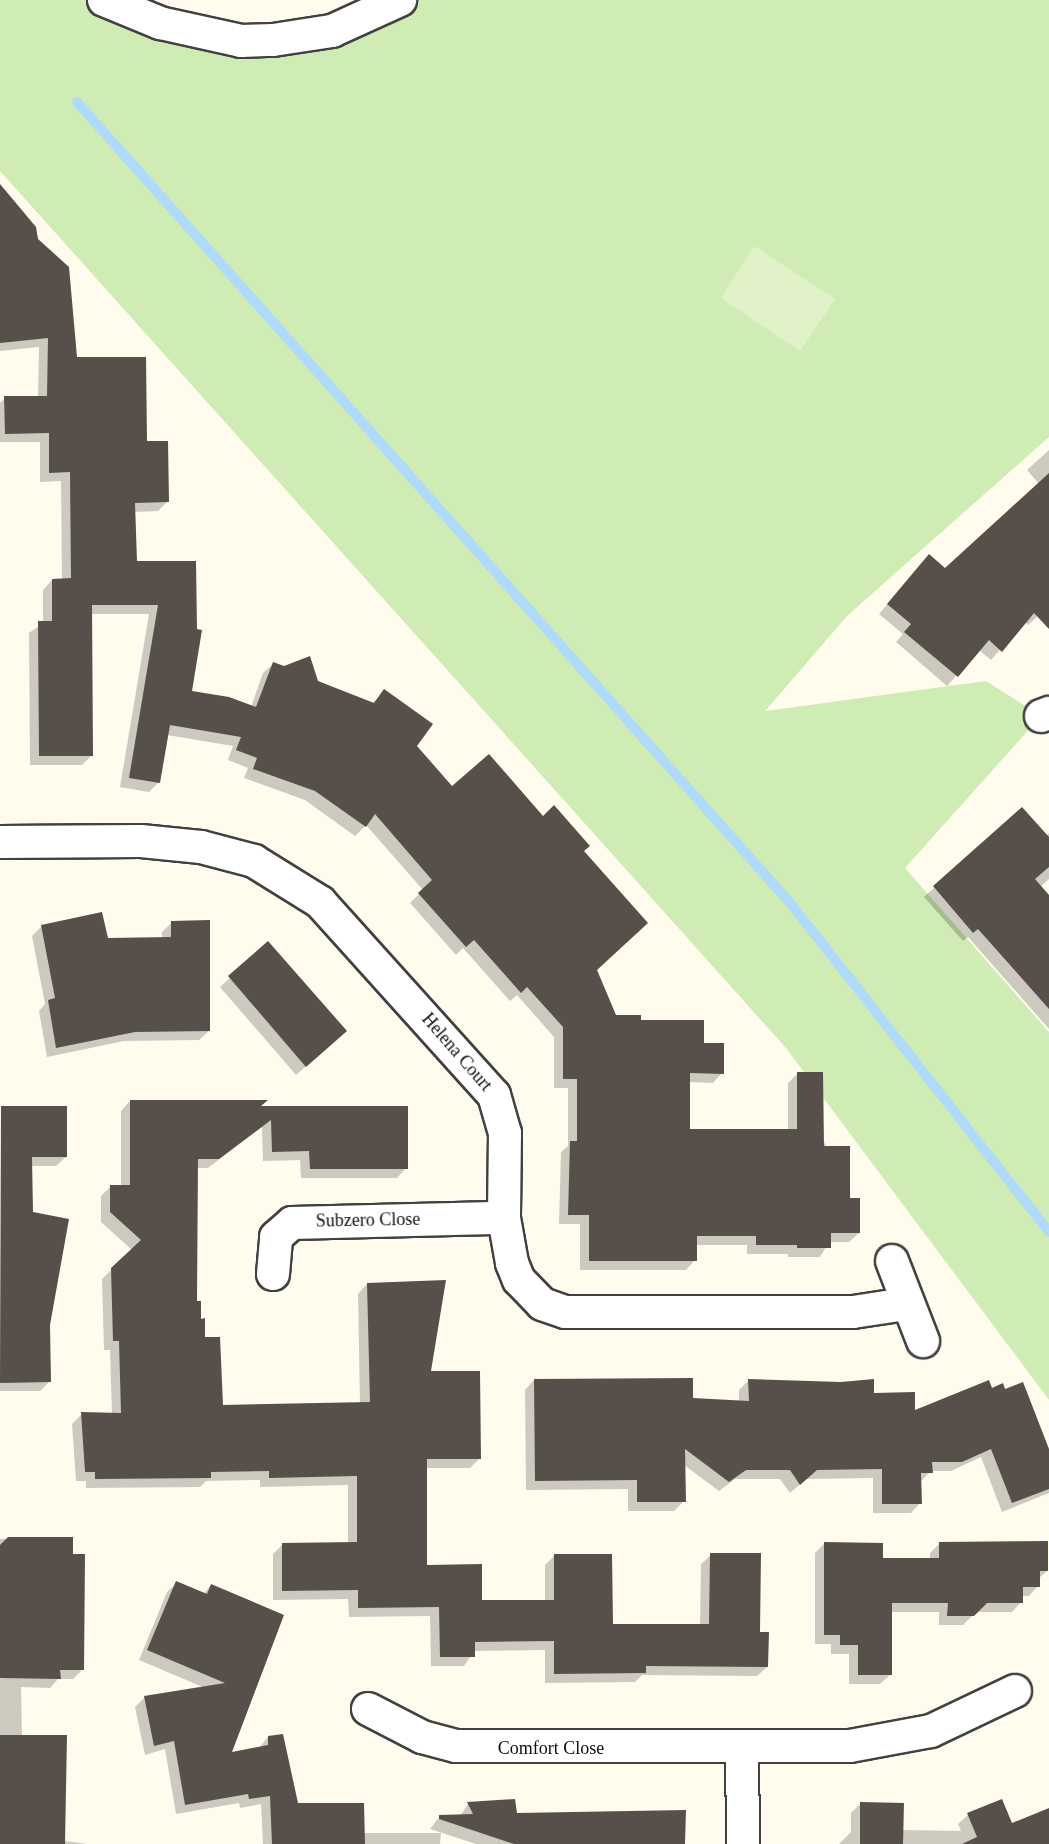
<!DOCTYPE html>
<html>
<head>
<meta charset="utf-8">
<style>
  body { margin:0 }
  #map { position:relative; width:1049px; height:1844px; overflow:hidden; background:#fffcee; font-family:Georgia,serif }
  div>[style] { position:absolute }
  .green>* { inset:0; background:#cfecb5 }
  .pitch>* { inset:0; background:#e2f2c8 }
  .shadow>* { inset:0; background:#0003 }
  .stream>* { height:10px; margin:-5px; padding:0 5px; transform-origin:5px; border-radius:5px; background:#afdafa }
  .building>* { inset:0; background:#574f49 }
  .roads { filter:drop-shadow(2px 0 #414141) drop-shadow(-2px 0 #414141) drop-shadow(0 2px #414141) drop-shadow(0 -2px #414141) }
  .street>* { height:32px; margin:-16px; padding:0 16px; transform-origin:16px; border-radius:16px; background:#fff }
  span { translate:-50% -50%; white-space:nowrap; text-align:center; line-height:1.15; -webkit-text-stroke:6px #fff; paint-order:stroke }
  .street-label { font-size:18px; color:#0e0e0e }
</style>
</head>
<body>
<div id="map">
  <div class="green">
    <div style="clip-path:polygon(0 0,100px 0,241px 41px,400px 0,1049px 0,1049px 437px,848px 615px,765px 711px,986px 681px,1041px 716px,905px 868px,1049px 1032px,1049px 1400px,786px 1048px,0 171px)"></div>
  </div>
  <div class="pitch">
    <div style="clip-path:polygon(754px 246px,835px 299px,800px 351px,721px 298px)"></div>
  </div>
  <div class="shadow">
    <div style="clip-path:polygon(0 193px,37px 240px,75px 359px,145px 442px,167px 502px,158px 511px,134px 512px,135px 562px,194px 562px,191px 692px,251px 707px,263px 673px,273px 664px,372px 704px,384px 691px,415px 746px,452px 788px,543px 818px,583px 851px,596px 970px,615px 1016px,639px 1021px,703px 1045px,722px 1073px,713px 1083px,688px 1082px,688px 1131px,788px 1130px,788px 1083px,798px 1073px,859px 1233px,849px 1242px,829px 1242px,820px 1257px,788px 1257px,788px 1254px,747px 1254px,747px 1245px,695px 1245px,695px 1260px,686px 1270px,580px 1270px,580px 1224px,559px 1224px,561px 1152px,568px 1146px,568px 1088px,554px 1088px,554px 1037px,517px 995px,510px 1001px,463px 948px,456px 955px,410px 903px,423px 890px,366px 825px,355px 836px,305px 800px,244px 778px,248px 768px,228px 760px,233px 746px,167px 735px,159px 782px,149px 792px,120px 787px,149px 614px,90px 614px,92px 755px,82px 765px,30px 765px,29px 633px,43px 623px,43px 590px,52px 580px,62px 580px,61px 481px,40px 482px,40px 442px,0 442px,0 403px,5px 398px,38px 398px,39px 347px,0 351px)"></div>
    <div style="clip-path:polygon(1049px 450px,1049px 606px,1028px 625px,1025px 622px,991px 660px,979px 650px,947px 686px,896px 642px,903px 634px,879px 614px,919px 566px,945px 570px,1039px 484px,1027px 470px)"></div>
    <div style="clip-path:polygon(1022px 809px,1046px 836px,1049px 833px,1049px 879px,1040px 887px,1049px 897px,1049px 1029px,968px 937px,963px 941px,924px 897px)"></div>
    <div style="clip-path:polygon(172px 922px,209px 1031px,199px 1040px,124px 1041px,47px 1057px,39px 1011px,45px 1004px,32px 936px,42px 926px,106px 940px,162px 939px,162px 932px)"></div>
    <div style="clip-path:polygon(268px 943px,335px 1041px,296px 1075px,220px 987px)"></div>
    <div style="clip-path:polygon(130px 1101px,258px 1108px,406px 1168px,397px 1178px,301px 1178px,300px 1160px,263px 1161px,262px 1127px,208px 1168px,196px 1168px,196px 1303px,221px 1407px,360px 1403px,358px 1294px,367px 1284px,429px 1373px,479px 1459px,470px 1468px,425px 1468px,425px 1566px,481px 1602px,545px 1601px,545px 1565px,555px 1555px,611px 1626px,700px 1626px,701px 1564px,711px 1555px,759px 1634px,767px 1667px,757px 1676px,642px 1675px,635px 1682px,545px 1683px,545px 1650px,474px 1651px,464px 1666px,431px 1666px,430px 1616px,349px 1617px,348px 1599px,273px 1600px,273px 1554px,283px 1544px,348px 1544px,348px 1485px,260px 1487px,260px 1480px,206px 1481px,200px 1487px,86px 1488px,86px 1481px,76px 1481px,72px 1424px,82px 1414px,112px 1414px,110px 1350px,104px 1350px,102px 1279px,132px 1250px,101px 1222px,101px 1196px,111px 1186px,121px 1186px,121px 1111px)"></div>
    <div style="clip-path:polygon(2px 1107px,66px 1157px,56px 1166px,31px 1166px,31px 1214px,48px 1324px,50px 1381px,40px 1391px,0 1391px)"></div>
    <div style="clip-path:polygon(534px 1380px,691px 1400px,739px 1402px,739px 1390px,749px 1380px,873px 1394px,914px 1412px,991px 1390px,1005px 1391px,1049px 1453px,1049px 1493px,1002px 1512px,981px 1457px,951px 1471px,931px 1471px,920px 1482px,920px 1503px,911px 1513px,873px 1513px,873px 1478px,806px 1479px,790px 1493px,780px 1479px,735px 1479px,719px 1491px,684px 1465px,684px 1501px,674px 1511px,628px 1511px,628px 1489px,526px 1490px,525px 1390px)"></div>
    <div style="clip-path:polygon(0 1539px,71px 1539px,82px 1670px,73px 1679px,58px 1679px,50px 1688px,21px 1687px,22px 1736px,64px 1841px,88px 1844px,0 1844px)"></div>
    <div style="clip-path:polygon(825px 1543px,881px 1560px,930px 1560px,930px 1553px,939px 1544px,1047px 1571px,1038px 1579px,1038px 1586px,1029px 1596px,1021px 1596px,1021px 1602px,1012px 1612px,976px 1612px,963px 1625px,939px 1625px,939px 1612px,891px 1612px,890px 1675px,880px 1684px,849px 1684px,849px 1654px,831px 1654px,831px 1644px,815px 1644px,815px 1553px)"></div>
    <div style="clip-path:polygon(176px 1583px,203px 1594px,211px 1586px,282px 1616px,230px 1754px,259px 1748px,268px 1737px,297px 1805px,363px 1833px,441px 1833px,440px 1844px,263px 1844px,261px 1804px,240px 1808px,239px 1803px,176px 1814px,165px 1749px,145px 1755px,135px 1707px,145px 1697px,205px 1688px,139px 1660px,167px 1592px)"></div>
    <div style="clip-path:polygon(861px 1803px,902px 1830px,961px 1831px,958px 1824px,968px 1815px,1011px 1825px,1049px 1809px,1049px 1844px,839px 1844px,851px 1832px,851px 1813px)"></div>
    <div style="clip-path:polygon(468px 1804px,515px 1815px,684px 1844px,476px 1844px,430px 1829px,440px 1816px,460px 1816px)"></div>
  </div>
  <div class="stream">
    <div style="left:77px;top:102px;width:1074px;rotate:48.32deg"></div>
    <div style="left:791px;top:904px;width:417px;rotate:51.8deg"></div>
  </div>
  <div class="building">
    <div style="clip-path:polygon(0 184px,36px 227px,38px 239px,69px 267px,77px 357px,146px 357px,147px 441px,168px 441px,169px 502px,135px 503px,137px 561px,196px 561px,197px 629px,202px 630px,192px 691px,229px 697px,256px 707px,273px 662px,284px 666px,310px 656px,318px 681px,374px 703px,384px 689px,433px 724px,417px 746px,452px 786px,489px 754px,543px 816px,554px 805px,590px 846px,584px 851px,648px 923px,597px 970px,616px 1015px,641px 1015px,641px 1020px,704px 1020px,704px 1043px,724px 1043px,724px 1074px,690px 1073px,690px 1129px,797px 1129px,797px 1072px,823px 1072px,824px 1146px,850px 1146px,850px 1198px,860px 1198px,860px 1233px,831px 1233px,831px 1248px,797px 1248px,797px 1245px,756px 1245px,756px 1236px,697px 1236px,697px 1261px,589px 1261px,589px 1215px,568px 1215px,570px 1141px,577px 1141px,577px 1079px,563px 1079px,563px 1027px,527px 987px,521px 993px,474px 940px,466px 947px,418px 893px,432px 880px,375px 814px,366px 827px,315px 791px,253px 769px,257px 758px,236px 750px,241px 737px,170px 725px,160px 783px,129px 778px,158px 605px,92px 605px,93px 756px,39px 756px,38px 621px,52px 621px,52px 579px,71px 578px,70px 472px,49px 473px,49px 433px,5px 434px,4px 396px,47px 396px,48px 338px,0 343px)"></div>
    <div style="clip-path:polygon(1049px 473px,1049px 629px,1034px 613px,1002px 652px,989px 640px,958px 677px,904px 632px,911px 624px,887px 604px,929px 554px,945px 568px)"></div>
    <div style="clip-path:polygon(1022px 807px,1049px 837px,1049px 867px,1035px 879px,1049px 895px,1049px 1009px,978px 929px,973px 933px,933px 886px)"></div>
    <div style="clip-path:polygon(102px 912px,108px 938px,171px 937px,171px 921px,210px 920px,210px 1031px,135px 1032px,56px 1048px,48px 1000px,55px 998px,41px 925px)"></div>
    <div style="clip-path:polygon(268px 941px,347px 1031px,306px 1067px,228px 976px)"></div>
    <div style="clip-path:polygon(130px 1100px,268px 1100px,261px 1106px,408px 1106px,408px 1169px,310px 1169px,309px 1151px,272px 1152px,271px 1120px,219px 1159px,198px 1159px,197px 1301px,201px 1301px,201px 1319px,205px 1318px,205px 1337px,220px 1337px,223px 1405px,370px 1402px,367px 1283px,446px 1280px,431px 1371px,480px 1371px,481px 1459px,427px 1459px,427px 1565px,482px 1564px,482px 1600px,554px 1600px,554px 1554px,612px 1554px,613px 1624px,709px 1624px,710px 1553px,761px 1553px,760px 1632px,769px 1632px,768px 1667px,646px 1666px,646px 1673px,554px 1674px,554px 1641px,475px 1642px,475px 1657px,440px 1657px,439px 1607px,358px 1608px,358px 1590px,282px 1591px,282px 1543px,357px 1542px,357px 1476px,269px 1478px,269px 1471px,211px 1472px,211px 1478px,95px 1479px,95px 1472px,85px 1472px,81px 1412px,121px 1413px,119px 1341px,113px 1341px,111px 1268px,141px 1240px,110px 1212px,110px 1185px,130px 1185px)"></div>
    <div style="clip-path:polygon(1px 1106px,67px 1106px,67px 1157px,32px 1157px,33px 1212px,69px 1219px,50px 1325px,51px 1382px,0 1383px)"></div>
    <div style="clip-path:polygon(693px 1378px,693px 1398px,749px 1401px,748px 1379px,841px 1382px,874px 1379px,874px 1393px,915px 1392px,915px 1410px,989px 1380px,992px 1388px,1003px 1383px,1005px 1389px,1023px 1382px,1049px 1449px,1049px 1489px,1012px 1503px,991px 1449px,962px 1462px,932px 1462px,933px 1473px,921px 1473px,922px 1504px,882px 1504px,882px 1469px,817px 1470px,800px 1485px,790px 1470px,746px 1470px,729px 1482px,685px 1449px,686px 1502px,637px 1502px,637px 1480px,535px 1481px,534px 1379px)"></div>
    <div style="clip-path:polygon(8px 1537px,73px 1537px,73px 1554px,85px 1554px,84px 1670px,60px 1670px,61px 1679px,0 1678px,0 1545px)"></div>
    <div style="clip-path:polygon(1048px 1541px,1048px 1571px,1040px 1571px,1040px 1587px,1023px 1587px,1023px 1603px,987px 1603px,974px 1616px,947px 1616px,948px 1603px,892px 1603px,892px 1675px,858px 1675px,858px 1645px,840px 1645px,840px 1635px,824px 1635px,824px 1542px,883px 1543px,883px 1558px,939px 1558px,939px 1542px)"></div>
    <div style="clip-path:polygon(176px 1581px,207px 1594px,211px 1584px,284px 1615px,232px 1752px,268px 1745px,268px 1736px,283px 1734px,298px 1803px,364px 1803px,365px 1844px,272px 1844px,270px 1796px,249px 1799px,248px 1794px,185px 1805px,174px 1741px,154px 1746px,144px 1696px,225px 1683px,147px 1650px)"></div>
    <div style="clip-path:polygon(0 1735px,67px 1735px,65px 1844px,0 1844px)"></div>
    <div style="clip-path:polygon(515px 1799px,517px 1813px,686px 1810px,685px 1844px,514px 1844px,439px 1819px,439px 1815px,473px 1814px,467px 1802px)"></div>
    <div style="clip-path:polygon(1002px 1799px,1012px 1823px,1049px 1808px,1049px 1844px,962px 1844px,977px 1837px,967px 1813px)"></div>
    <div style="clip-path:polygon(860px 1802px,904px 1803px,903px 1844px,860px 1844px)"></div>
  </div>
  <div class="roads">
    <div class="street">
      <div style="left:104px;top:0;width:61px;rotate:22.3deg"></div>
      <div style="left:160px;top:23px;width:83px;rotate:12.5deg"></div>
      <div style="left:241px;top:41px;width:32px;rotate:-2deg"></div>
      <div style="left:273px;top:40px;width:60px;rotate:-8.7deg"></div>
      <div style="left:332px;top:31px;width:75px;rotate:-24.5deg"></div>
      <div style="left:1041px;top:716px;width:9px;rotate:-21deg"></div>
      <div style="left:0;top:842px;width:141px;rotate:-0.4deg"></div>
      <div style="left:141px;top:841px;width:60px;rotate:5.7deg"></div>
      <div style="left:201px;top:847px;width:55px;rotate:14.8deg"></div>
      <div style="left:254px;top:861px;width:78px;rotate:31.8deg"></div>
      <div style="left:320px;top:902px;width:260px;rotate:48deg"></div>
      <div style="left:494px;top:1095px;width:40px;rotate:74deg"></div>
      <div style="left:505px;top:1133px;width:85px;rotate:90.7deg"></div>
      <div style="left:504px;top:1218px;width:46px;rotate:79.9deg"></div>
      <div style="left:512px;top:1263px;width:18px;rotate:68deg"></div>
      <div style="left:519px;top:1280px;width:33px;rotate:46deg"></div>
      <div style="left:542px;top:1304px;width:24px;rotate:19deg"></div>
      <div style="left:565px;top:1312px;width:288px"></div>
      <div style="left:853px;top:1312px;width:54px;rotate:-8.6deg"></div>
      <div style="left:892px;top:1261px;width:86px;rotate:68.8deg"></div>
      <div style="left:273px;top:1274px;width:37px;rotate:-85deg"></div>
      <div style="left:276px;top:1237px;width:21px;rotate:-41deg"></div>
      <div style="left:292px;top:1223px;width:212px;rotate:-1.4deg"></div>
      <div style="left:368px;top:1709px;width:61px;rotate:27.4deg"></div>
      <div style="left:422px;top:1737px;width:35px;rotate:15deg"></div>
      <div style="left:456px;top:1746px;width:394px"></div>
      <div style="left:850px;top:1746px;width:82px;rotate:-10.5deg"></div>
      <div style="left:931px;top:1731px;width:93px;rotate:-25.5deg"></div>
      <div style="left:742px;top:1747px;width:97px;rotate:89.4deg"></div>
    </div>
  </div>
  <div class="street-label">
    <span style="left:457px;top:1052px;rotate:49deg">Helena Court</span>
    <span style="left:368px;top:1220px;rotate:-1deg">Subzero Close</span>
    <span style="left:551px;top:1748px">Comfort Close</span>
  </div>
</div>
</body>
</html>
